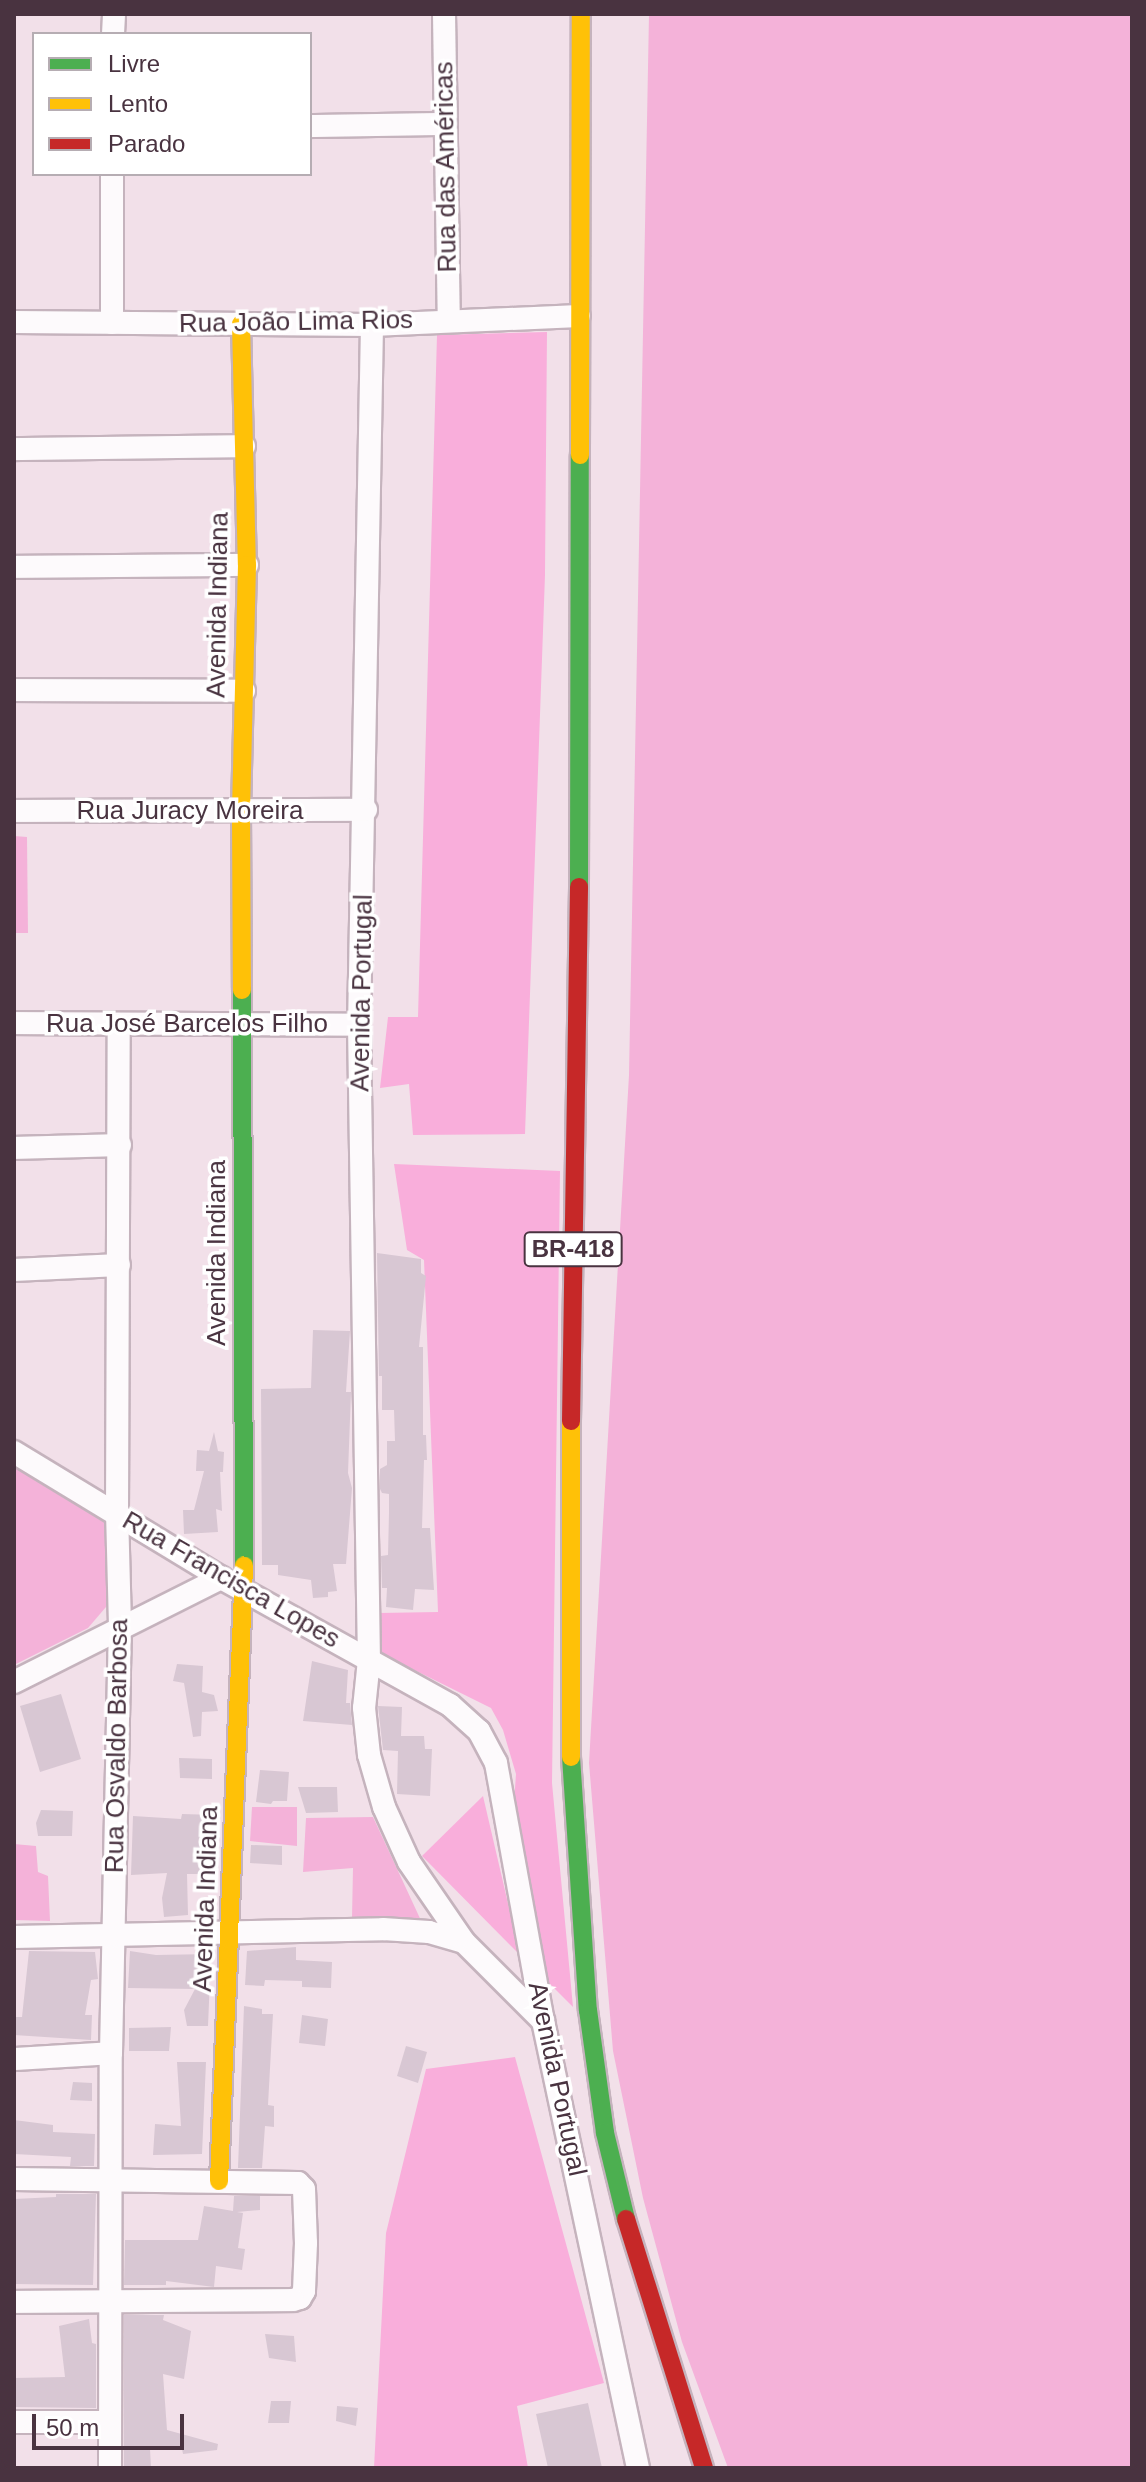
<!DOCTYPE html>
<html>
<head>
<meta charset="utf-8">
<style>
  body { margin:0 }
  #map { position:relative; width:1146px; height:2482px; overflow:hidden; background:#f2e0e9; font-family:Helvetica,sans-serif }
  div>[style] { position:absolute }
  .green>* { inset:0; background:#f4b2d9 }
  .forest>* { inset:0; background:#f9aedb }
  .building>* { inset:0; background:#d8c7d3 }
  .roads { filter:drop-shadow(2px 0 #c5b3bd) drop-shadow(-2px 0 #c5b3bd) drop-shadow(0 2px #c5b3bd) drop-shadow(0 -2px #c5b3bd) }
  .street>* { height:22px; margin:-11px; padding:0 11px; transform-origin:11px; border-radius:11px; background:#fdfafc }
  .fast>* { height:18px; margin:-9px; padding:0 9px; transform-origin:9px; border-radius:9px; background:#4caf50 }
  .slow>* { height:18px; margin:-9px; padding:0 9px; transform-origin:9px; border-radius:9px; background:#ffc107 }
  .jam>* { height:18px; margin:-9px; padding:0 9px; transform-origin:9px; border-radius:9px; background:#c62828 }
  span { translate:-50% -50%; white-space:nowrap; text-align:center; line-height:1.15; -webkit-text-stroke:7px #fff; paint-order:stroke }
  .shield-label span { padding:2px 6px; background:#fff; border:2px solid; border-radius:6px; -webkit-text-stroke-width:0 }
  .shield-label { font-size:24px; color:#493340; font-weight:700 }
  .street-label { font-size:26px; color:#493340 }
  .frame { position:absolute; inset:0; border:16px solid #493340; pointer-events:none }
  .legend { position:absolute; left:32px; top:32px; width:280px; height:144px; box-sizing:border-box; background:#fff; border:2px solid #b6adb3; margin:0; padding:10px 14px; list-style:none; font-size:24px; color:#493340 }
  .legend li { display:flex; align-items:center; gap:16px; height:40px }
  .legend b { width:40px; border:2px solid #b6adb3 }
  .scale { position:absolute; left:32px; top:2414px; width:152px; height:36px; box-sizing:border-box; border:4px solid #493340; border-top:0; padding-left:10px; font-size:24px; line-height:28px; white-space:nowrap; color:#493340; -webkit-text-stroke:6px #fff; paint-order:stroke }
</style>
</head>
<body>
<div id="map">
  <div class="green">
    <div style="clip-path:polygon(649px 14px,1132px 14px,1132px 2468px,728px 2468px,682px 2342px,643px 2198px,613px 2051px,589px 1763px,629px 1075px)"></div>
    <div style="clip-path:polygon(14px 836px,27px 837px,28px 933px,14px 933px)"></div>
    <div style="clip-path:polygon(14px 1462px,109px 1515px,112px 1600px,88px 1628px,14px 1665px)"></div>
    <div style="clip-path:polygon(252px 1807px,297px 1807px,297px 1846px,250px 1841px)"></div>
    <div style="clip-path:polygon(373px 1817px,424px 1927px,352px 1918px,353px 1868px,303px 1872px,306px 1818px)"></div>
    <div style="clip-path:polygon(14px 1844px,36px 1846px,38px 1872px,48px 1876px,50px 1921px,14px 1920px)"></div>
  </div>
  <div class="forest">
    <div style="clip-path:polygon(547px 332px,545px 575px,525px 1134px,413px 1135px,409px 1084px,380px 1088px,388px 1017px,418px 1017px,437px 335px)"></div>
    <div style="clip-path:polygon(394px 1164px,560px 1171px,552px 1783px,573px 2007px,545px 1979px,514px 1803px,516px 1774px,503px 1730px,491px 1708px,378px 1652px,379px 1613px,438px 1612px,424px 1260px,407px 1250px)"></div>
    <div style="clip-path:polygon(483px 1796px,520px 1955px,422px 1856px)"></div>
    <div style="clip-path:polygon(515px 2057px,604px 2383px,517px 2406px,528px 2468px,374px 2468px,386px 2233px,426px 2069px)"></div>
  </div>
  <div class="building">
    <div style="clip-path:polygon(377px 1253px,421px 1259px,421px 1273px,426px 1276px,419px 1347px,423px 1347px,423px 1435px,426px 1435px,427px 1460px,424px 1460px,422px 1528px,430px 1528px,434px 1590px,415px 1589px,413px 1610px,386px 1607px,387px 1588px,382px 1588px,381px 1556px,388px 1555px,389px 1513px,389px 1494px,382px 1493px,380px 1489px,380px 1469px,387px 1465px,387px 1441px,395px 1441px,394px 1410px,382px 1410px,382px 1376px,379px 1376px)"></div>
    <div style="clip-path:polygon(313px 1330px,350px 1331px,346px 1392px,351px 1392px,348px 1473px,352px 1488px,346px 1564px,333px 1564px,337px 1591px,328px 1592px,328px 1597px,313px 1598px,311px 1580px,278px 1575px,278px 1565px,262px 1565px,261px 1389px,311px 1388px)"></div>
    <div style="clip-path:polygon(214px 1432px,218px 1451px,224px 1452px,223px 1472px,220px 1472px,222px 1511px,216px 1509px,218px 1532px,184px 1534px,183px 1510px,194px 1510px,204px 1471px,196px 1471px,197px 1450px,209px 1451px)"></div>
    <div style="clip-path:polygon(312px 1661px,348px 1670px,346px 1703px,350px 1703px,352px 1725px,303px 1721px)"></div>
    <div style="clip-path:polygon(177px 1664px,203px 1666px,202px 1692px,214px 1695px,218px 1711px,202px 1712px,201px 1736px,193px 1737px,184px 1683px,173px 1681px)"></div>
    <div style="clip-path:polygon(61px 1694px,81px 1759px,40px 1772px,20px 1706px)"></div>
    <div style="clip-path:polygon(378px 1706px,402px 1707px,401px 1736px,424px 1736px,425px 1749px,432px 1749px,430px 1796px,397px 1794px,398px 1751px,383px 1750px)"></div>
    <div style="clip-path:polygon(179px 1758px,212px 1759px,212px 1779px,180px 1778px)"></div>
    <div style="clip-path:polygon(260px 1770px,289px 1772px,287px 1801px,273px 1801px,271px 1804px,256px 1802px)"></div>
    <div style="clip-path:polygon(298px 1787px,337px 1787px,338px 1812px,306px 1813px)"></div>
    <div style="clip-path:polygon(41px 1810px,73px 1811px,72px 1836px,38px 1836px,36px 1823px)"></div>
    <div style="clip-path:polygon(182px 1814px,216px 1815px,214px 1874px,187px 1874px,188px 1915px,164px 1917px,162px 1898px,167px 1873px,131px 1875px,133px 1816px,181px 1819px)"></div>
    <div style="clip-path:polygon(251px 1845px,282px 1846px,282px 1865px,250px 1863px)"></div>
    <div style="clip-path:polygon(296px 1947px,296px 1960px,332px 1962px,331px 1988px,302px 1987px,302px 1981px,265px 1980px,264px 1986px,245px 1985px,247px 1951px)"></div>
    <div style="clip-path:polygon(29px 1951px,95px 1952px,98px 1979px,91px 1980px,85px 2015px,92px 2015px,91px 2040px,14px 2035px,14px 2017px,22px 2017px)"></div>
    <div style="clip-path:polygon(130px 1951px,156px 1955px,211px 1954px,208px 2026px,187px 2026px,184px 2010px,195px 1989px,128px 1988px)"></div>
    <div style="clip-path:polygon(244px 2006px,262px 2009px,262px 2014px,273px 2014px,268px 2105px,274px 2106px,274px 2127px,265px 2126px,262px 2168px,238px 2168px)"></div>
    <div style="clip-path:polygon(302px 2015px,328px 2019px,325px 2046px,299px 2043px)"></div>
    <div style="clip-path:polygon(171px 2027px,169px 2051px,129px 2051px,129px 2028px)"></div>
    <div style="clip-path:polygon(406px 2046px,427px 2052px,418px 2083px,397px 2076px)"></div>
    <div style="clip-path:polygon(177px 2062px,206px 2062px,202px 2154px,153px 2155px,155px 2124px,181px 2126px)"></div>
    <div style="clip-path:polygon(73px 2082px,92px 2083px,92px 2101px,70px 2100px)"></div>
    <div style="clip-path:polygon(14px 2120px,53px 2125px,53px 2132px,95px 2134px,94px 2166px,70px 2166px,71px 2157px,14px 2154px)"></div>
    <div style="clip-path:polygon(56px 2194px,96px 2194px,93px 2285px,14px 2284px,14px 2199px,56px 2197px)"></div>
    <div style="clip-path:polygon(234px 2196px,260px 2196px,260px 2210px,237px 2212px,243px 2213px,238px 2248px,245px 2249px,242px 2270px,216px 2266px,214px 2287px,166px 2281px,166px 2285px,124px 2285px,125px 2240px,198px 2240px,204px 2206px,233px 2211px)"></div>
    <div style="clip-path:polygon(124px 2315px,164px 2315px,163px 2320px,191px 2331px,184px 2379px,163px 2374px,167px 2430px,218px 2444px,217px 2450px,183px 2454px,182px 2449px,150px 2449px,151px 2468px,124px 2468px)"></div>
    <div style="clip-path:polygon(89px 2319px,92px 2343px,96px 2344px,96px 2408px,14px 2407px,14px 2378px,65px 2377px,59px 2326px)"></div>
    <div style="clip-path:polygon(265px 2334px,294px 2336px,296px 2362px,269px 2358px)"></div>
    <div style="clip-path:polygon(271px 2401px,291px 2401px,289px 2423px,268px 2423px)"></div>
    <div style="clip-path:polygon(588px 2403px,602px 2468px,548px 2468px,536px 2414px)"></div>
    <div style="clip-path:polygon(337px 2406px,358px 2408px,356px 2426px,336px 2421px)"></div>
  </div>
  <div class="roads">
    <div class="street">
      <div style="left:444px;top:14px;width:305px;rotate:89.1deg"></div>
      <div style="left:113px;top:34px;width:20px;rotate:-87deg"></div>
      <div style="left:310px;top:126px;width:133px;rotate:-0.9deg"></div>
      <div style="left:112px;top:174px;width:149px;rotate:90deg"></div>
      <div style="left:14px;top:322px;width:358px;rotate:0.5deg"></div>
      <div style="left:372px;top:325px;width:207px;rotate:-2.5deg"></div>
      <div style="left:372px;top:325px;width:700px;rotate:91.06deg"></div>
      <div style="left:359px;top:1025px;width:635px;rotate:89.1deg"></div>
      <div style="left:369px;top:1660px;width:48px;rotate:95.9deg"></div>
      <div style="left:364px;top:1708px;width:47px;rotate:83.9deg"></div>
      <div style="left:369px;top:1755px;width:54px;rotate:73.9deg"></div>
      <div style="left:384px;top:1807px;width:60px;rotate:65.6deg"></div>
      <div style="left:409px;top:1862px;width:97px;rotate:55.5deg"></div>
      <div style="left:464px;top:1942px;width:112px;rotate:45deg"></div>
      <div style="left:14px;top:449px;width:230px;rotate:-0.7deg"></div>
      <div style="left:14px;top:567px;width:233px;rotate:-0.5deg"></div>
      <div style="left:14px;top:690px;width:230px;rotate:0.2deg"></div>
      <div style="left:14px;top:811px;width:352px;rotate:-0.2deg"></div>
      <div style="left:14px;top:1023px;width:345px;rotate:0.3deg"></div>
      <div style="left:14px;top:1148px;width:106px;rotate:-1.6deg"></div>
      <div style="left:14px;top:1270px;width:105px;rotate:-2.7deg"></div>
      <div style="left:14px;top:1452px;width:242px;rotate:31.3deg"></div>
      <div style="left:221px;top:1578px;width:262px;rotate:29deg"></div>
      <div style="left:450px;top:1705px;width:39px;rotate:42deg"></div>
      <div style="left:479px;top:1731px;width:36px;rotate:62deg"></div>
      <div style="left:496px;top:1763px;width:262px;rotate:79.7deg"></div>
      <div style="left:543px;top:2021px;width:457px;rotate:78deg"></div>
      <div style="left:14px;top:1682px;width:232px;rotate:-26.7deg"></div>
      <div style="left:14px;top:1937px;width:369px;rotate:-1.2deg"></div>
      <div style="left:383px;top:1929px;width:46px;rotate:3.7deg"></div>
      <div style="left:429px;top:1932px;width:36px;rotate:16deg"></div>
      <div style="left:14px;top:2059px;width:97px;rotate:-3.5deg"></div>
      <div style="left:14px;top:2179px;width:284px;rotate:0.8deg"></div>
      <div style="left:298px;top:2183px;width:8px;rotate:45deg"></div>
      <div style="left:304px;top:2189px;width:54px;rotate:87.9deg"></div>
      <div style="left:306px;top:2243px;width:48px;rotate:92.4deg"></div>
      <div style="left:304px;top:2291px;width:8px;rotate:120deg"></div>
      <div style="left:300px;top:2298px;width:7px;rotate:164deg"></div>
      <div style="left:293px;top:2300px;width:279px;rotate:179.6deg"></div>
      <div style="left:14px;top:2422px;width:96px"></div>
      <div style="left:110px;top:2468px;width:415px;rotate:-89.9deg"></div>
      <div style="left:111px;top:2053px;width:427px;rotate:-88.8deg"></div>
      <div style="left:120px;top:1626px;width:112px;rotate:-91.5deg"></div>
      <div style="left:117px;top:1514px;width:489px;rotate:-89.8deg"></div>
    </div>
    <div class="fast">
      <div style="left:579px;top:887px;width:432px;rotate:-89.9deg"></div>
      <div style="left:242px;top:990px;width:576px;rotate:89.8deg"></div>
      <div style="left:571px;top:1757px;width:254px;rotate:86.2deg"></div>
      <div style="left:588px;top:2010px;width:124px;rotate:82.1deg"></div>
      <div style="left:605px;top:2133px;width:89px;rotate:76.3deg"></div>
    </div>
    <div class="slow">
      <div style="left:241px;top:324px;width:241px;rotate:88.6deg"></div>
      <div style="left:247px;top:565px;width:248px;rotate:91.4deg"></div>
      <div style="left:241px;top:813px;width:177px;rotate:89.7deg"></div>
      <div style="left:580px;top:455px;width:441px;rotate:-89.9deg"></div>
      <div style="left:571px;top:1421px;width:336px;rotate:90deg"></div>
      <div style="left:219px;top:2181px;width:616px;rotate:-87.67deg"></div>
    </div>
    <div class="jam">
      <div style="left:571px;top:1421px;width:534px;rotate:-89.14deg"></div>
      <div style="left:626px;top:2219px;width:261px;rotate:72.6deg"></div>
    </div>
  </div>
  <div class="shield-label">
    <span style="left:573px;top:1249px">BR-418</span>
  </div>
  <div class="street-label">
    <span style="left:446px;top:167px;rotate:-91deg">Rua das Américas</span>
    <span style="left:296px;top:322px;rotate:-1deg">Rua João Lima Rios</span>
    <span style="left:218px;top:605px;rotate:-89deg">Avenida Indiana</span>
    <span style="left:190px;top:811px">Rua Juracy Moreira</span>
    <span style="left:362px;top:993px;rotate:-89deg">Avenida Portugal</span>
    <span style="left:187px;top:1024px">Rua José Barcelos Filho</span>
    <span style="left:217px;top:1253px;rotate:-90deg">Avenida Indiana</span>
    <span style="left:231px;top:1580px;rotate:30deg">Rua Francisca Lopes</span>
    <span style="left:117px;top:1746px;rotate:-89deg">Rua Osvaldo Barbosa</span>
    <span style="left:206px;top:1899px;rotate:-88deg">Avenida Indiana</span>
    <span style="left:557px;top:2079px;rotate:78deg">Avenida Portugal</span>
  </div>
  <div class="frame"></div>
  <ul class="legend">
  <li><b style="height:10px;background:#4caf50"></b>Livre</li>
  <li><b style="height:10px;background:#ffc107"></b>Lento</li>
  <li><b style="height:10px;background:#c62828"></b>Parado</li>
  </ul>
  <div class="scale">50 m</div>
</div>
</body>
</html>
